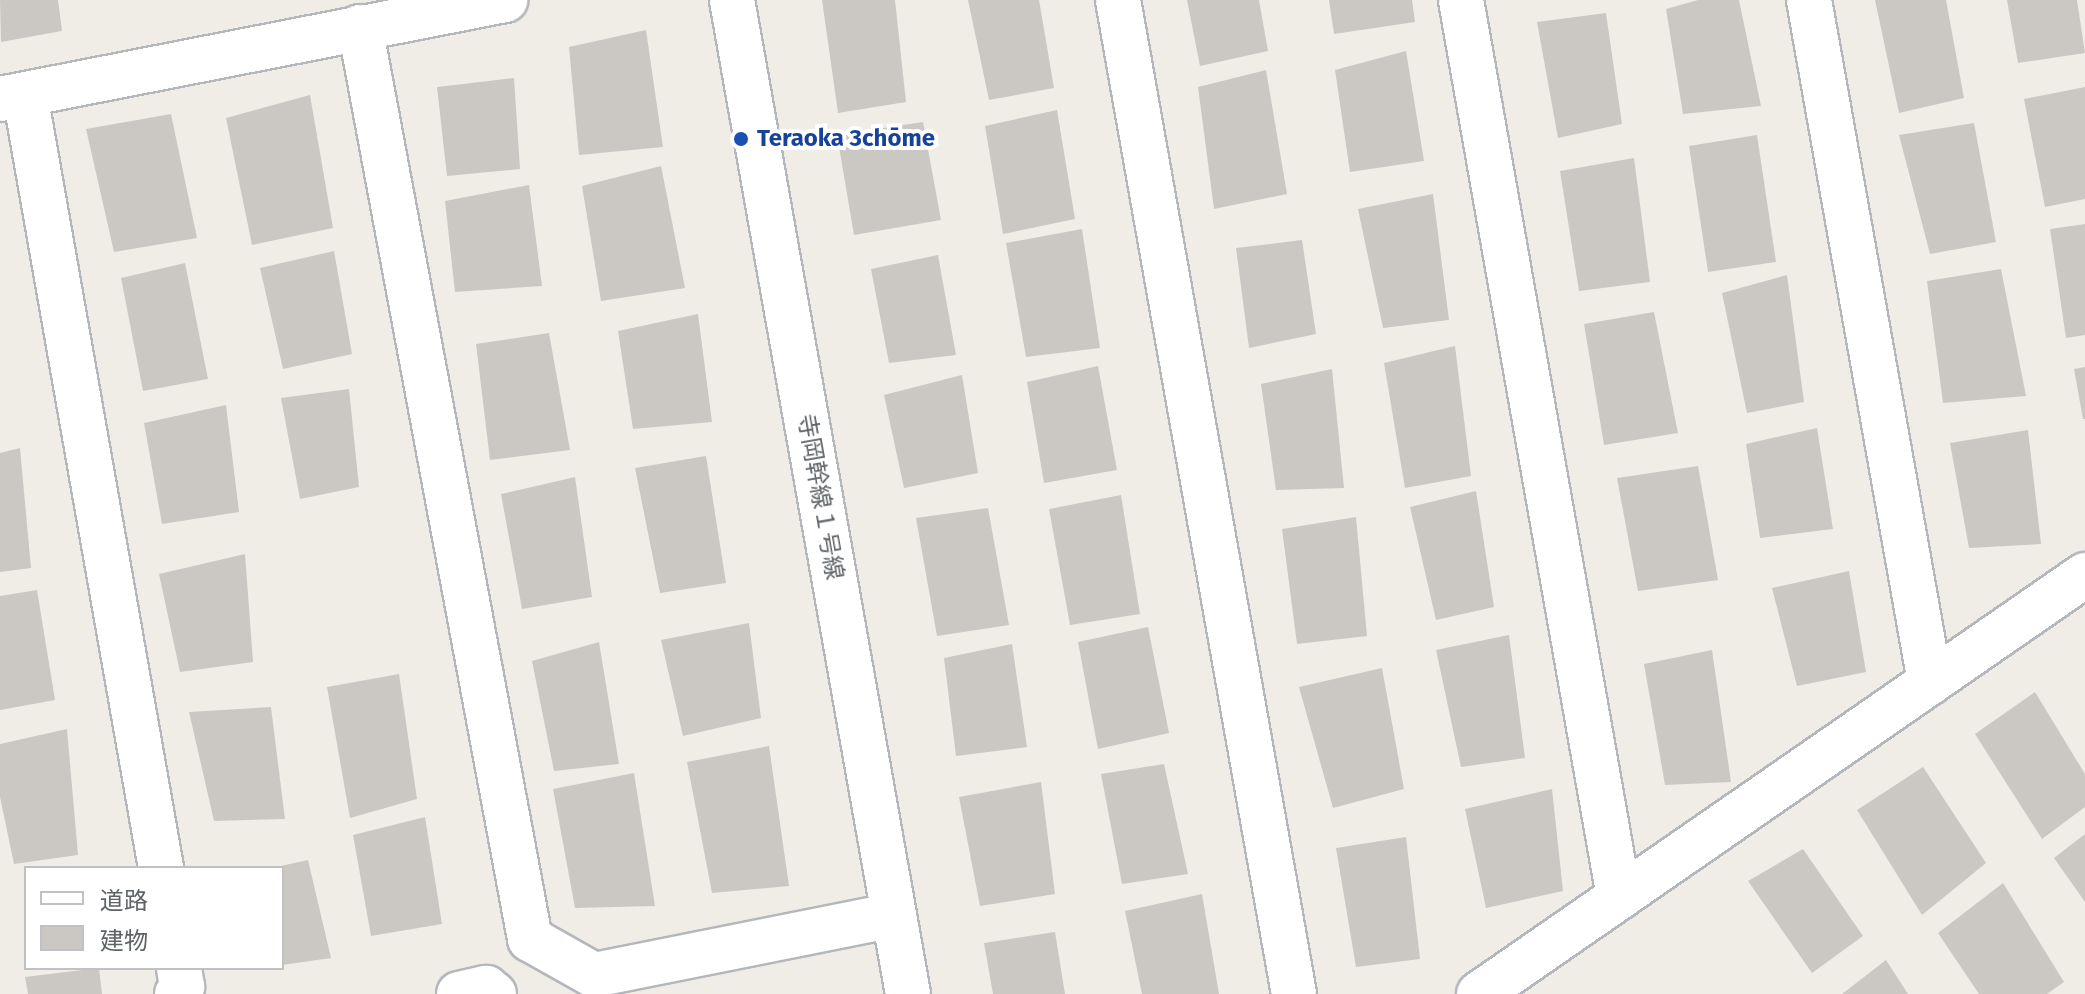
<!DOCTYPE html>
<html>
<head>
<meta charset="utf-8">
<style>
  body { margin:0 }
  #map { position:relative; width:2085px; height:994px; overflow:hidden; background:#f0ede7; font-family:"Fira Sans","Noto Sans JP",sans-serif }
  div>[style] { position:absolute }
  .building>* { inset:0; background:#cbc8c4 }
  .roads { filter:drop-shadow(2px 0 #b4b7bb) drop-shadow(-2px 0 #b4b7bb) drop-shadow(0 2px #b4b7bb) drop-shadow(0 -2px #b4b7bb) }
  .street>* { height:44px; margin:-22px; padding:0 22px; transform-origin:22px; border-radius:22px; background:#fff }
  .secondary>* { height:44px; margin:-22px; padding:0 22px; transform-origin:22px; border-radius:22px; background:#fff }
  .dots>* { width:22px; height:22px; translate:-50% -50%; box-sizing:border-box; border:4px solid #fff; border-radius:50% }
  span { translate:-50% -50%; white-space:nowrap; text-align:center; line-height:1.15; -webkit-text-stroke:8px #fff; paint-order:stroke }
  .transit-label { font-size:24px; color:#164399; font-weight:700 }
  .left { translate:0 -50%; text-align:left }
  .street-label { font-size:24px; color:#5e6366 }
  .legend { position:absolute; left:24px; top:866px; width:260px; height:104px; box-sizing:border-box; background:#fff; border:2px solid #bfc1c2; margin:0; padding:10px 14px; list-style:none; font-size:24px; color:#5e6366 }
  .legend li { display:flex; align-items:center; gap:16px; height:40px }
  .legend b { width:40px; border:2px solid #bfc1c2 }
</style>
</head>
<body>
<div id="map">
  <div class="building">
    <div style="clip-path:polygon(0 0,58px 0,62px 31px,1px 42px)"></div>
    <div style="clip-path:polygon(822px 0,895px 0,906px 102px,838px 113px)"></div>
    <div style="clip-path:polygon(968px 0,1039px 0,1054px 88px,989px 100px)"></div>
    <div style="clip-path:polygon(1187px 0,1259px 0,1268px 51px,1200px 66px)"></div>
    <div style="clip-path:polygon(1329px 0,1412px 0,1415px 22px,1334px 34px)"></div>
    <div style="clip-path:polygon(1698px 0,1739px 0,1761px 106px,1683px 114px,1666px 9px)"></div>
    <div style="clip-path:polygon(1875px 0,1946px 0,1964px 98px,1899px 113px)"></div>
    <div style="clip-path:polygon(2007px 0,2077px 0,2085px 53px,2018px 63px)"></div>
    <div style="clip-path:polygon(1606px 13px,1622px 124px,1558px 138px,1537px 22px)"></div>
    <div style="clip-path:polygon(646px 30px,663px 147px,579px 155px,569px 47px)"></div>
    <div style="clip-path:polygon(1406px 51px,1424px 161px,1350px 172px,1335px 70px)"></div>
    <div style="clip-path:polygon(1266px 70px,1287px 194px,1214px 209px,1198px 87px)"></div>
    <div style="clip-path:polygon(514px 78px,520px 169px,447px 176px,437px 87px)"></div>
    <div style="clip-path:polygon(2085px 87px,2085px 199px,2045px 207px,2024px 99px)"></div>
    <div style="clip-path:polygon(310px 95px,333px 228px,252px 245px,226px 118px)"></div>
    <div style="clip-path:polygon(1057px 110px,1075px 219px,1003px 234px,985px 126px)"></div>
    <div style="clip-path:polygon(171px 114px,197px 238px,114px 252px,86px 129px)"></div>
    <div style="clip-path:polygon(923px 122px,941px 220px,854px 235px,837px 135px)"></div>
    <div style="clip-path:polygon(1974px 123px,1996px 242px,1930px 254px,1899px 135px)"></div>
    <div style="clip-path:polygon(1757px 135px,1776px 262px,1708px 272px,1689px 146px)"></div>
    <div style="clip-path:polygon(1634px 158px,1650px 282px,1579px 291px,1560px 171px)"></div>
    <div style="clip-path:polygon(661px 166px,685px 288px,601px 301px,582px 186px)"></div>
    <div style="clip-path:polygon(529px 185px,542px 286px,455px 292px,445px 201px)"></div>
    <div style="clip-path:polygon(1433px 194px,1449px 320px,1383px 328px,1358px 209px)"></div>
    <div style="clip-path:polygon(2085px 224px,2085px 335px,2066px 338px,2050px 229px)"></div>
    <div style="clip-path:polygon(1082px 229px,1100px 348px,1026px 357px,1006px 243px)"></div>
    <div style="clip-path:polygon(1302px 240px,1316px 334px,1249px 348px,1236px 248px)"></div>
    <div style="clip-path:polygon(334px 251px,352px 354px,283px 369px,260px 268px)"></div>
    <div style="clip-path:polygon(938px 255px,956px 355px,889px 363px,871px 269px)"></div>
    <div style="clip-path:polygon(185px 263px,208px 379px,143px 391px,121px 278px)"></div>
    <div style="clip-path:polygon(2001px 269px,2026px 396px,1943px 403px,1927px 281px)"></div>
    <div style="clip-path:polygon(1787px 275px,1804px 402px,1747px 413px,1722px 293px)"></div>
    <div style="clip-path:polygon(1654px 312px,1678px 433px,1604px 445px,1584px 324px)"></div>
    <div style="clip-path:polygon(698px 314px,712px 422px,633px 429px,618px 331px)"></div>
    <div style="clip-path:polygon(549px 333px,570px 450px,490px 460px,476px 344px)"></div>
    <div style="clip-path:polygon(1455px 346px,1471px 476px,1405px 488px,1384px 363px)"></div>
    <div style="clip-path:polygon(1098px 366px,1117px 470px,1044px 483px,1027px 382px)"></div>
    <div style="clip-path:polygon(2085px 367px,2085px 419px,2083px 419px,2074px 369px)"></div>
    <div style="clip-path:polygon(1332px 369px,1344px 488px,1276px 490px,1261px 384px)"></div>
    <div style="clip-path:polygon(962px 375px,978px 473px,904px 488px,884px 395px)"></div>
    <div style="clip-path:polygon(349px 389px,359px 487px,300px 499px,281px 398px)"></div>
    <div style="clip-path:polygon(226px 405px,239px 512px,162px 524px,144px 423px)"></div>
    <div style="clip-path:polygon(1817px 428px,1833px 529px,1760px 538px,1746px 444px)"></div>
    <div style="clip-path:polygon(2028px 430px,2041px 544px,1969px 548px,1950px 443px)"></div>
    <div style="clip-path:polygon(20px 448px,31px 568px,0 572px,0 453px)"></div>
    <div style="clip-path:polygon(706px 456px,726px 583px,660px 593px,635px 468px)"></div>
    <div style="clip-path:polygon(1698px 466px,1718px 580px,1638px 591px,1617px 478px)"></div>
    <div style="clip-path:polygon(575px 477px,592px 597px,522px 609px,501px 494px)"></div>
    <div style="clip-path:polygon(1476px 491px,1494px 607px,1436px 620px,1410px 507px)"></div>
    <div style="clip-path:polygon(1121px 495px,1140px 614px,1070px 625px,1049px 509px)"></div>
    <div style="clip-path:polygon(988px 508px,1009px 625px,937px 636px,916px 518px)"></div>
    <div style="clip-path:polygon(1356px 517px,1367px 636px,1297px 644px,1282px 529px)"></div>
    <div style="clip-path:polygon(245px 554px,253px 662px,180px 672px,159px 574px)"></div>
    <div style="clip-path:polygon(1849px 571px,1866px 672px,1797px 686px,1772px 588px)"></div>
    <div style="clip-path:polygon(37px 590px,55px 700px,0 710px,0 596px)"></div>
    <div style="clip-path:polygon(749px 623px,761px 718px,683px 736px,661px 640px)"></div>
    <div style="clip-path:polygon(1148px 627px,1169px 733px,1098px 749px,1078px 642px)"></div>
    <div style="clip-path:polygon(1509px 635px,1525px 758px,1461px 767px,1436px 650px)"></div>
    <div style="clip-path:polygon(599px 642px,619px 764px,554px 771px,532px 661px)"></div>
    <div style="clip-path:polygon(1012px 644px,1027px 747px,956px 756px,944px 658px)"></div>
    <div style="clip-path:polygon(1712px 650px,1731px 782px,1665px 785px,1644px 664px)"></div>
    <div style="clip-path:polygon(1382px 668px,1404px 789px,1333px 808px,1299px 687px)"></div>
    <div style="clip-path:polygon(399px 674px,417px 799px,350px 818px,327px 687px)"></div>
    <div style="clip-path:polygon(2035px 692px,2085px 774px,2085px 807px,2042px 839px,1975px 734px)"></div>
    <div style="clip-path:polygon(271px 707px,285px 819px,214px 821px,189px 712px)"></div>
    <div style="clip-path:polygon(67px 729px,78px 855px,14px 864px,0 797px,0 744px)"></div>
    <div style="clip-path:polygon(769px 746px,789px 886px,712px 893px,687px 762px)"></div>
    <div style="clip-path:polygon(1164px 764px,1188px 874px,1122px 884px,1101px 774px)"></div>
    <div style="clip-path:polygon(1923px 767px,1986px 863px,1922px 915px,1857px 810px)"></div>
    <div style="clip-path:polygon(634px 773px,655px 906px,575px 908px,553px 789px)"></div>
    <div style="clip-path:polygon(1041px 782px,1055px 894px,980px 906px,959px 797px)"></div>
    <div style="clip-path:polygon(1552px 789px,1563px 891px,1486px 908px,1465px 809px)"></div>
    <div style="clip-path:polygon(425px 817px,442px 924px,371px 936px,353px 835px)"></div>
    <div style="clip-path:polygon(2085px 834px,2085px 902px,2054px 858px)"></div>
    <div style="clip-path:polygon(1406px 837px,1420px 959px,1356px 967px,1336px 848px)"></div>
    <div style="clip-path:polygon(1803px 849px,1863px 936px,1812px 973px,1748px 881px)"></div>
    <div style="clip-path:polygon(308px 860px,331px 958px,282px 965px,282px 868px,276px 867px)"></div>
    <div style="clip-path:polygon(2003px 883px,2064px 982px,2047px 994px,1979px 994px,1938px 933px)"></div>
    <div style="clip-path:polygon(1202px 894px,1219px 994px,1142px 994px,1125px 911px)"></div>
    <div style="clip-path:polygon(1055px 932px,1065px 994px,993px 994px,984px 943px)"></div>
    <div style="clip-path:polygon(1886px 960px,1908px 994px,1842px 994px)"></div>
    <div style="clip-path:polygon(99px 968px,102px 994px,28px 994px,25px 977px)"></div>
  </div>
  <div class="roads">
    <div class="street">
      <div style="left:1118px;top:0;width:1009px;rotate:79.96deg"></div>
      <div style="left:1461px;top:0;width:911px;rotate:80.01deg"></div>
      <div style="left:1809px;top:0;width:693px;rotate:79.94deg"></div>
      <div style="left:360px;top:27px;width:928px;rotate:79.44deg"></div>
      <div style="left:530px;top:939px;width:73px;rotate:29.4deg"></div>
      <div style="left:594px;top:975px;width:305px;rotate:-11.3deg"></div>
      <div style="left:25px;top:95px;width:785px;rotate:80.02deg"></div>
      <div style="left:0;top:99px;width:515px;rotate:-11.09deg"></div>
      <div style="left:177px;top:994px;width:9px;rotate:-54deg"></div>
      <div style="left:182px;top:987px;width:19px;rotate:-99deg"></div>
      <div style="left:459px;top:994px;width:28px;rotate:-13deg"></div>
      <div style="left:486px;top:988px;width:10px;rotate:37deg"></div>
      <div style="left:1479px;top:994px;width:737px;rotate:-34.66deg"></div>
    </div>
    <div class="secondary">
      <div style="left:732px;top:0;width:1009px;rotate:79.96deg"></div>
    </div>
  </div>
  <div class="dots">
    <div style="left:741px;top:139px;background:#1a4fb4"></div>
  </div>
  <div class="transit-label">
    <span class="left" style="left:757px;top:139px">Teraoka 3chōme</span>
  </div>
  <div class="street-label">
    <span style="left:820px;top:497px;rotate:80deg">寺岡幹線１号線</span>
  </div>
  <ul class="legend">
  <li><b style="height:10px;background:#fff"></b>道路</li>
  <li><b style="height:22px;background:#cbc8c4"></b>建物</li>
  </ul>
</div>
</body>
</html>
